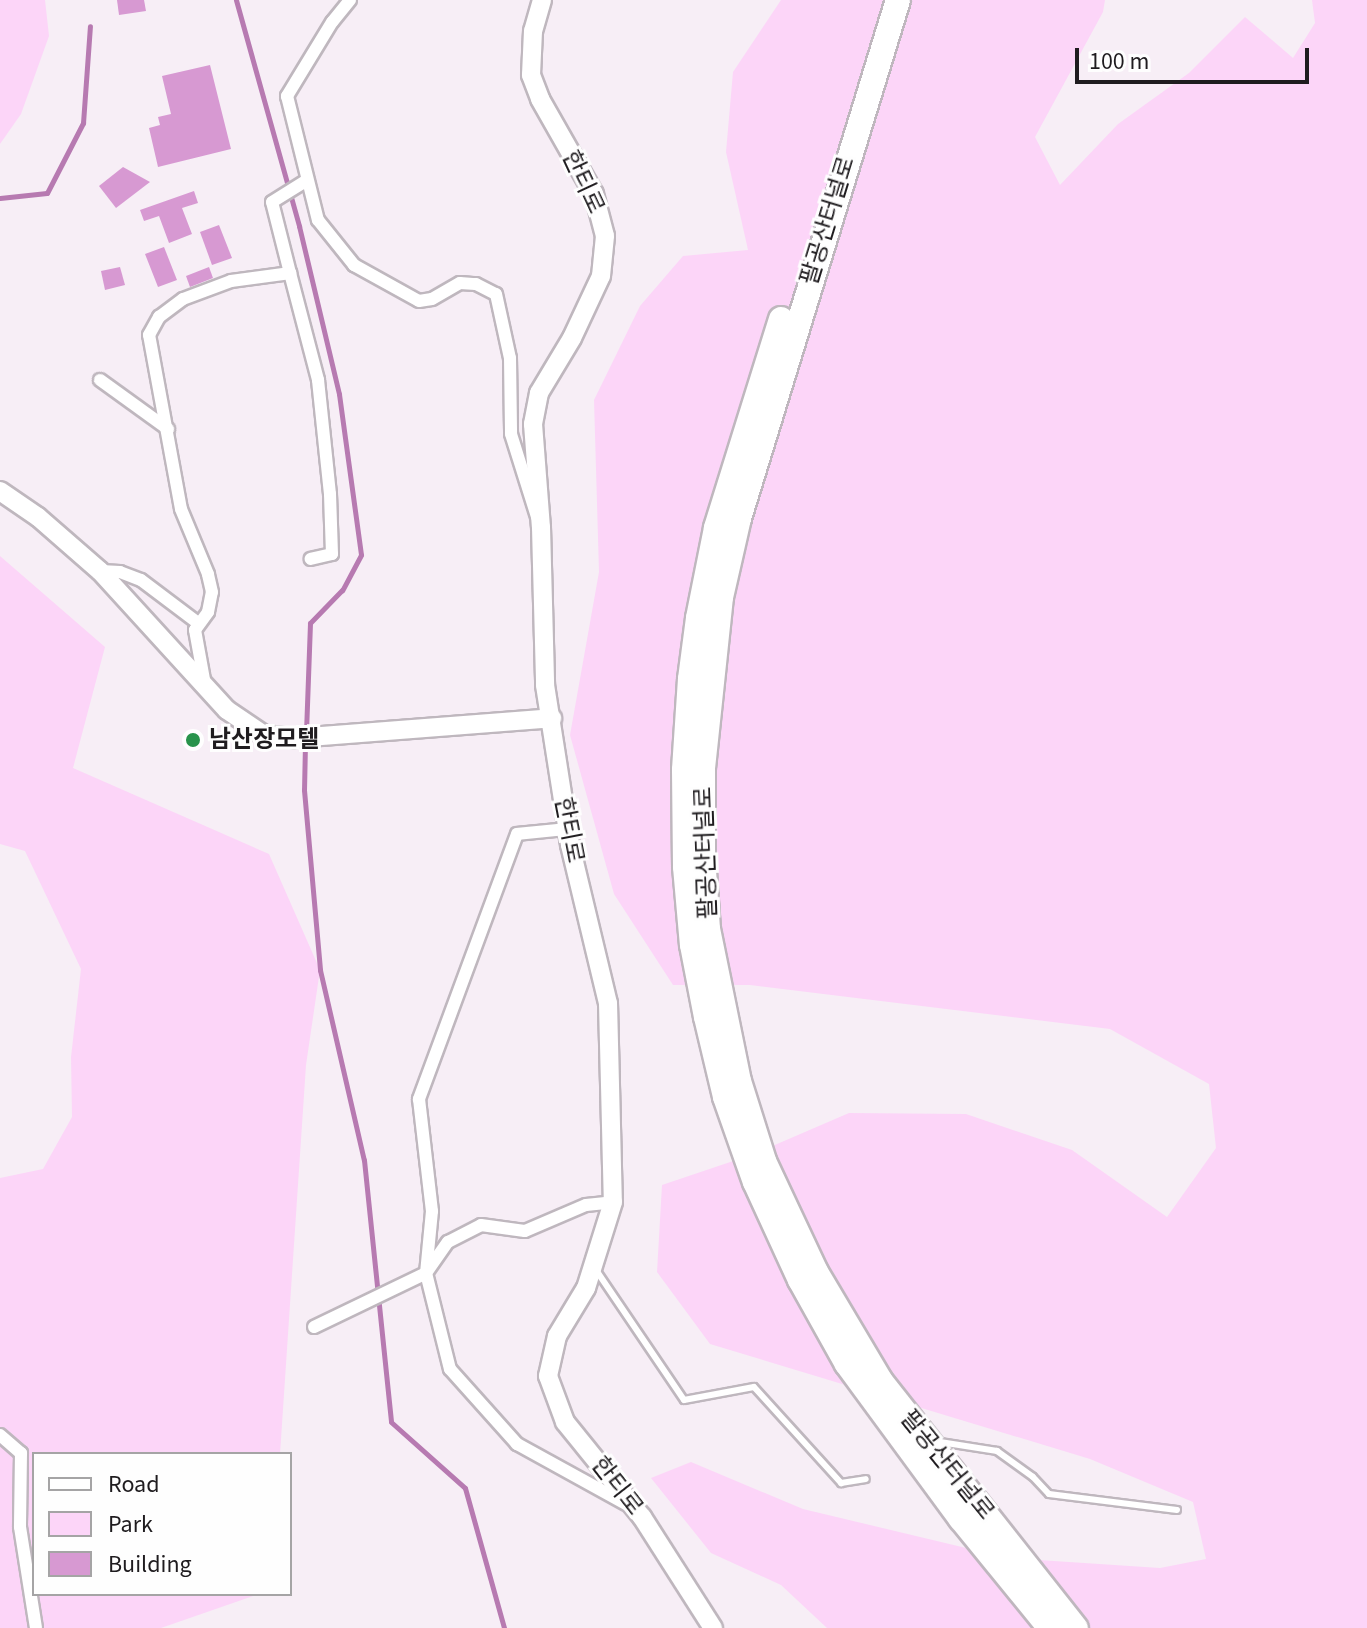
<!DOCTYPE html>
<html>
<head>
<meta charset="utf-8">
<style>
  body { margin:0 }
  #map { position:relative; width:1367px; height:1628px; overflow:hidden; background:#f7eef6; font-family:"Source Sans 3","Noto Sans KR",sans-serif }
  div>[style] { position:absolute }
  .green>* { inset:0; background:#fcd5f8 }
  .stream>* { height:5px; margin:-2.5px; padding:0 2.5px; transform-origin:2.5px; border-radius:2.5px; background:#b77ab1 }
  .building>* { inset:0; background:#d799d2 }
  .roads { filter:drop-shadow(2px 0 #bfb7be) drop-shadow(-2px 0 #bfb7be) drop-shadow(0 2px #bfb7be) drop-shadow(0 -2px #bfb7be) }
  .lane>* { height:6px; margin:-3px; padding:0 3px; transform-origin:3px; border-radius:3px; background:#fff }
  .street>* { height:12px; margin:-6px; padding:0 6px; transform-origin:6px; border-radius:6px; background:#fff }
  .secondary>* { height:18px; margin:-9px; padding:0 9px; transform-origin:9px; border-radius:9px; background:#fff }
  .highway>* { height:24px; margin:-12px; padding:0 12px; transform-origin:12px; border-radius:12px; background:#fff }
  .dots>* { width:22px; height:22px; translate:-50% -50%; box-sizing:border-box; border:4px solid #fefefe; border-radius:50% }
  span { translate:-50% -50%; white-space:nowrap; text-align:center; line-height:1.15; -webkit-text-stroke:6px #fefefe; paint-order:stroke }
  .street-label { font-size:24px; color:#1f1c1f }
  .poi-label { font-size:24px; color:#1f1c1f; font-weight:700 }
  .left { translate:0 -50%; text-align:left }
  .legend { position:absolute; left:32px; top:1452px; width:260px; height:144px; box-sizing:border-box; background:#fefefe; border:2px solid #a5a4a5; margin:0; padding:10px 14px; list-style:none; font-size:24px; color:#1f1c1f }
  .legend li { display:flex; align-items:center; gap:16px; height:40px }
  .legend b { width:40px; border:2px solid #a5a4a5 }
  .scale { position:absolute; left:1075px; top:48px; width:234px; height:36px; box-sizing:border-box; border:4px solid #1f1c1f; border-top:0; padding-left:10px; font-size:24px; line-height:28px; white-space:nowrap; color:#1f1c1f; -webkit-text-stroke:6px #fefefe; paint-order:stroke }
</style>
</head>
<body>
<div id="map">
  <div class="green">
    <div style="clip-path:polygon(0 0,45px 0,49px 36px,21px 114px,0 144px)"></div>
    <div style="clip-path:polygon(781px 0,1105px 0,1103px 12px,1035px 137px,1060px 185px,1118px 124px,1189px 73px,1245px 17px,1293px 58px,1315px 23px,1312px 0,1367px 0,1367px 1628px,827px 1628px,781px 1585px,711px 1553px,651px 1478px,691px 1462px,803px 1509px,1008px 1558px,1160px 1568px,1206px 1559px,1193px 1502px,1090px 1459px,710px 1344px,657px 1272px,662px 1185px,754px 1154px,849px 1113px,966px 1114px,1072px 1150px,1167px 1217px,1216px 1148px,1209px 1084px,1110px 1029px,750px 985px,673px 985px,614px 894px,570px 735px,599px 572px,594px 400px,640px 306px,683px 256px,748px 250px,726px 152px,733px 72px)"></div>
    <div style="clip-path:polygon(0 556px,105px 647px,73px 768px,269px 854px,320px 970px,306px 1065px,280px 1454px,34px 1454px,34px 1594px,259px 1594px,161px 1628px,0 1628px,0 1178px,43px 1169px,72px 1117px,71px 1057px,81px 969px,25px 851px,0 844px)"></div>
  </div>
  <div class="stream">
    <div style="left:236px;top:0;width:235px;rotate:74.4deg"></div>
    <div style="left:299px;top:226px;width:173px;rotate:76.6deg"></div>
    <div style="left:339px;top:394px;width:162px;rotate:82.2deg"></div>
    <div style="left:361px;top:555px;width:40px;rotate:118deg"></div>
    <div style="left:342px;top:590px;width:46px;rotate:134.1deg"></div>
    <div style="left:310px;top:623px;width:110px;rotate:92.1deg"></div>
    <div style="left:0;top:198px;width:47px;rotate:-6.1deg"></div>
    <div style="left:47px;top:193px;width:79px;rotate:-62.8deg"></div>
    <div style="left:83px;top:123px;width:97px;rotate:-85.9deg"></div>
    <div style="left:305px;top:743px;width:47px;rotate:91.2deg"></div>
    <div style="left:304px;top:790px;width:181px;rotate:84.9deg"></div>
    <div style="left:320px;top:970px;width:195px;rotate:77deg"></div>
    <div style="left:364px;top:1160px;width:263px;rotate:84.1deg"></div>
    <div style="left:391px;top:1422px;width:99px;rotate:41.7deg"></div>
    <div style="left:465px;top:1488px;width:145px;rotate:74.4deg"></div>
  </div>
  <div class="building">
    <div style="clip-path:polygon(117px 0,144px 0,146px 11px,119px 15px)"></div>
    <div style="clip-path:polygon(210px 65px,231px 149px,158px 167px,149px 128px,160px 125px,158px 117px,171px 114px,162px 76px)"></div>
    <div style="clip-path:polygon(123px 167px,150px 182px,116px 208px,99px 186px)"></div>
    <div style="clip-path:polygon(194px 191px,198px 203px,182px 208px,192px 234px,169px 243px,159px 216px,144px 221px,140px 210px)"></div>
    <div style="clip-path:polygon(219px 225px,232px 258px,212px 265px,200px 232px)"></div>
    <div style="clip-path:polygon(164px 247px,177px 280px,158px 287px,145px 254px)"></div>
    <div style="clip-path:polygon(120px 267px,125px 285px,105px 290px,101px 271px)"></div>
    <div style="clip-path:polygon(209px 267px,213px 278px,190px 287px,186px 276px)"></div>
  </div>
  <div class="roads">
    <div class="lane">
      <div style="left:596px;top:1270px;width:157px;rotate:55.9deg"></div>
      <div style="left:684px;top:1400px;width:71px;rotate:-10.5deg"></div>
      <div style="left:754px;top:1387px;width:130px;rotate:47.8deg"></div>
      <div style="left:841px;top:1483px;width:25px;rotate:-9deg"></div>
      <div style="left:940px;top:1442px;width:58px;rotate:9deg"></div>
      <div style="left:997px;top:1451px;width:44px;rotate:35.8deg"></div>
      <div style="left:1033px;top:1477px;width:23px;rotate:47deg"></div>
      <div style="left:1049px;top:1494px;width:129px;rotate:7.1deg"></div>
    </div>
    <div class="street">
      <div style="left:350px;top:0;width:28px;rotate:129deg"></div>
      <div style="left:332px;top:22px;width:87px;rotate:121.3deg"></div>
      <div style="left:287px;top:96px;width:128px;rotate:76deg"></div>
      <div style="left:318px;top:220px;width:58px;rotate:51.3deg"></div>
      <div style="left:354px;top:265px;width:74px;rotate:29deg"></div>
      <div style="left:419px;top:301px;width:13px;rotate:-9deg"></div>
      <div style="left:432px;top:299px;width:32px;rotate:-30deg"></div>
      <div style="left:460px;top:283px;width:16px;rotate:4deg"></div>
      <div style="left:476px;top:284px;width:22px;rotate:27deg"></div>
      <div style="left:496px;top:294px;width:66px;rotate:77.7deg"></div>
      <div style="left:510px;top:358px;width:76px;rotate:89.2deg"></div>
      <div style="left:511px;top:434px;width:87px;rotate:72.6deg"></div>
      <div style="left:290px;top:273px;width:111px;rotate:75.3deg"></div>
      <div style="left:318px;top:380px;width:115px;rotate:84deg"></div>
      <div style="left:330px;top:494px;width:60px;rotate:88.1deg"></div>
      <div style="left:332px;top:554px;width:22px;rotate:167deg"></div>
      <div style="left:100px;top:380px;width:84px;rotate:35.8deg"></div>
      <div style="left:100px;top:571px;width:20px;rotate:3deg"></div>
      <div style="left:120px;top:572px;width:22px;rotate:21deg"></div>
      <div style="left:141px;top:580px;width:71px;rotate:37deg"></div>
      <div style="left:205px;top:685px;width:56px;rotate:-100.3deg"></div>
      <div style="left:195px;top:630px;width:22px;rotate:-54deg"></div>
      <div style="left:208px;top:612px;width:20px;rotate:-79deg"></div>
      <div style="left:212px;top:592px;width:18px;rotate:-103deg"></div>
      <div style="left:208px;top:574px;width:70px;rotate:-112.6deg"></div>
      <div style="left:181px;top:509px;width:177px;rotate:-100.4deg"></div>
      <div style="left:149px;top:335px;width:21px;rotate:-61deg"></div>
      <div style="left:159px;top:317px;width:30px;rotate:-37deg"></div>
      <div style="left:183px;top:299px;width:51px;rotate:-20.6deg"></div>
      <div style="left:231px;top:281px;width:60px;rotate:-7.7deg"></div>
      <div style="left:290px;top:273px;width:73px;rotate:-104.2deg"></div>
      <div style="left:272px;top:202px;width:40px;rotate:-32deg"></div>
      <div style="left:567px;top:829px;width:50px;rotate:174.3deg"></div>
      <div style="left:517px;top:834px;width:283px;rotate:110.3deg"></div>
      <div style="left:419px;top:1099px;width:113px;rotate:83.4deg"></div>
      <div style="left:432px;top:1211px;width:62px;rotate:95.5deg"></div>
      <div style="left:426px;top:1273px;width:99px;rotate:76deg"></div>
      <div style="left:450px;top:1369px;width:101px;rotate:48.2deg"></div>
      <div style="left:517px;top:1444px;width:124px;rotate:28.8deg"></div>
      <div style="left:314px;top:1327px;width:124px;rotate:-25.7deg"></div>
      <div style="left:426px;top:1273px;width:38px;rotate:-55deg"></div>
      <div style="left:448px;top:1242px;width:37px;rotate:-27deg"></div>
      <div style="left:481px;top:1225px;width:44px;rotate:7.8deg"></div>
      <div style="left:525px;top:1231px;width:66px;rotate:-23.1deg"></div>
      <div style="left:586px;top:1205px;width:27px;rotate:-6deg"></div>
      <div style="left:0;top:1435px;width:28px;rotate:41deg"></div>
      <div style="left:21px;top:1453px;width:74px;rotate:90.8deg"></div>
      <div style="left:20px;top:1527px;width:102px;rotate:81deg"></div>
    </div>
    <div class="secondary">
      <div style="left:542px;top:0;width:32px;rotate:106deg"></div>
      <div style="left:533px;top:31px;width:44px;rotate:92.6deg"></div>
      <div style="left:531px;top:75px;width:26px;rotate:69deg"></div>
      <div style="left:540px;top:99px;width:109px;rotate:60.4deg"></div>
      <div style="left:594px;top:194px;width:43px;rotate:75.3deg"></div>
      <div style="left:605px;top:236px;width:40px;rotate:95.7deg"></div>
      <div style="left:601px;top:276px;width:68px;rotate:115.1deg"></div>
      <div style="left:572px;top:338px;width:64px;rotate:121deg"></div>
      <div style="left:539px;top:393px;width:32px;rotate:101deg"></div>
      <div style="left:533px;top:424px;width:103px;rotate:85.6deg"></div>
      <div style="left:541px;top:527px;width:158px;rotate:88.5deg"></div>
      <div style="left:545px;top:685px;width:162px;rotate:81.1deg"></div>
      <div style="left:570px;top:845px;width:163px;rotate:76.5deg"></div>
      <div style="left:608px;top:1003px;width:199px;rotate:88.6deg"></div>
      <div style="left:613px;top:1202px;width:90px;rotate:107.4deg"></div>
      <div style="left:586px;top:1288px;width:56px;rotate:121.1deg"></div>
      <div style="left:557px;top:1336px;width:41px;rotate:102.7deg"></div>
      <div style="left:548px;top:1376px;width:49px;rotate:69.7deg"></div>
      <div style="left:565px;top:1422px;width:122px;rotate:51deg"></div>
      <div style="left:642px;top:1517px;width:132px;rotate:57.4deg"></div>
      <div style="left:0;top:491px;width:46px;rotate:34.4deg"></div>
      <div style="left:38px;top:517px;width:82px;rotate:41.1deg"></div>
      <div style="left:100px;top:571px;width:188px;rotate:47.6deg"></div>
      <div style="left:227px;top:710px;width:45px;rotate:34deg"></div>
      <div style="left:264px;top:735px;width:31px;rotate:6deg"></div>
      <div style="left:295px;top:738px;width:258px;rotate:-4.4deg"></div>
    </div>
    <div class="highway">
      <div style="left:898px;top:0;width:542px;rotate:107.06deg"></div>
      <div style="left:739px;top:518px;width:81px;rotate:102.8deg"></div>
      <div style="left:721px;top:597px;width:173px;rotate:96deg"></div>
      <div style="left:703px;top:769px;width:87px;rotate:90deg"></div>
      <div style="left:703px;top:856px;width:73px;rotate:86.1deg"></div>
      <div style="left:708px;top:929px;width:155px;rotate:78.5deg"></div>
      <div style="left:739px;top:1081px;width:84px;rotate:72.6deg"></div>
      <div style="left:764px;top:1161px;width:123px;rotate:64.9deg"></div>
      <div style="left:816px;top:1272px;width:126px;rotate:59.3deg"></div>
      <div style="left:880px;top:1380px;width:316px;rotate:51.7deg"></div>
      <div style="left:781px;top:319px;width:219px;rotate:107.3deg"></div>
      <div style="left:716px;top:528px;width:92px;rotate:101.3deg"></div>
      <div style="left:698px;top:618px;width:62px;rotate:97.5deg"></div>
      <div style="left:690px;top:679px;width:91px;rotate:93.8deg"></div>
      <div style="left:684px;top:770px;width:97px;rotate:89.4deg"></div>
      <div style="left:685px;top:867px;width:78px;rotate:84.9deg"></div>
      <div style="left:692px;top:945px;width:73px;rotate:79deg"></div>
      <div style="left:706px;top:1017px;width:82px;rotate:76.6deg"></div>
      <div style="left:725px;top:1097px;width:90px;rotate:70.6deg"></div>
      <div style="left:755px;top:1182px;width:108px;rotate:65.3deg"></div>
      <div style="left:800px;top:1280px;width:96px;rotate:60.8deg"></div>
      <div style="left:847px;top:1364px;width:192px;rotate:53.7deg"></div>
      <div style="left:961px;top:1519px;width:141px;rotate:50.8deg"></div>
    </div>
  </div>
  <div class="dots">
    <div style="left:193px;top:740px;background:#28934b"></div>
  </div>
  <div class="street-label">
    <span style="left:583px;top:182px;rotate:65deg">한티로</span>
    <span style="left:828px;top:221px;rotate:-73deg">팔공산터널로</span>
    <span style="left:569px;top:830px;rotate:79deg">한티로</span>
    <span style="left:706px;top:853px;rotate:-92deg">팔공산터널로</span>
    <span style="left:947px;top:1465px;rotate:51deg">팔공산터널로</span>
    <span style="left:617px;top:1486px;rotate:52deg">한티로</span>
  </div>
  <div class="poi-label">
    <span class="left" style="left:209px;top:740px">남산장모텔</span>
  </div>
  <ul class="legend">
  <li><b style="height:10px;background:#fff"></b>Road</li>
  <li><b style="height:22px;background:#fcd5f8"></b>Park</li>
  <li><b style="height:22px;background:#d799d2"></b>Building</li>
  </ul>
  <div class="scale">100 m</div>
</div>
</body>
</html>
